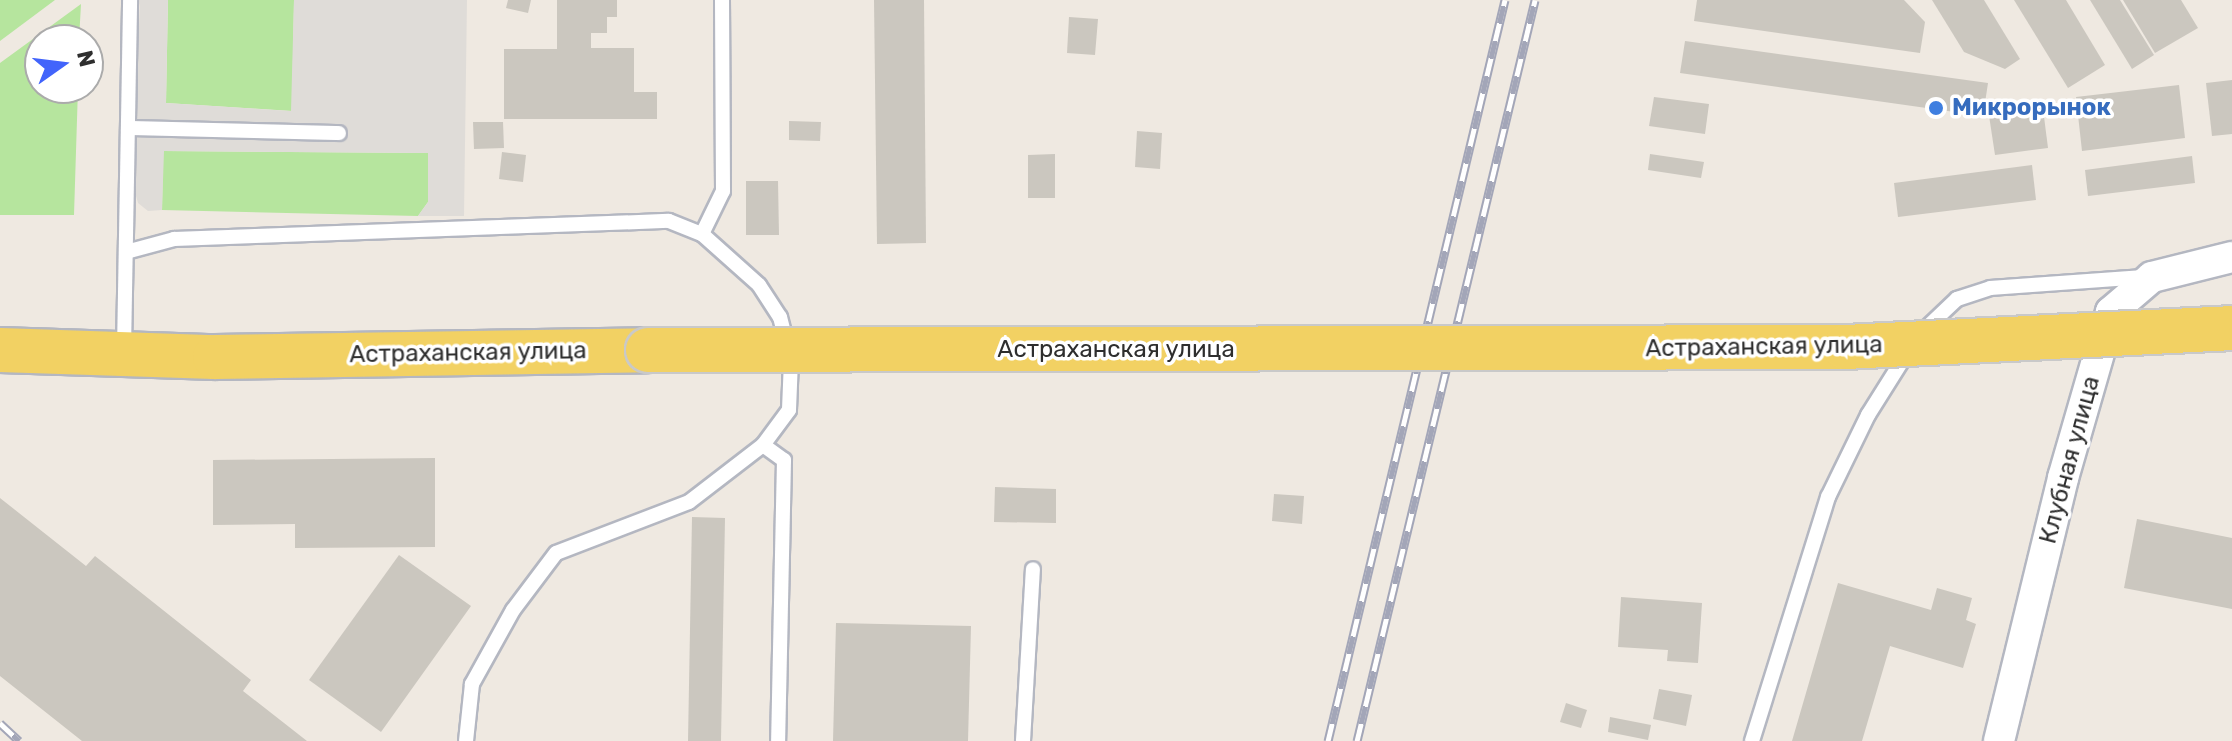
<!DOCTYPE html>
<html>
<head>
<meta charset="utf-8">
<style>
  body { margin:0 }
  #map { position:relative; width:2232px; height:741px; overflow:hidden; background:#efe9e1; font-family:Rubik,sans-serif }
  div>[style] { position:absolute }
  .green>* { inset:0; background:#b6e59e }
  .plaza>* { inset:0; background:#dfdcd8 }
  .building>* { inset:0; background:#cbc7bf }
  .roads { filter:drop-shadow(2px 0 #b4b7c1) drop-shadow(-2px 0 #b4b7c1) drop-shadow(0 2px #b4b7c1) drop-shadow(0 -2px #b4b7c1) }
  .service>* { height:14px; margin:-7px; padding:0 7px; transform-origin:7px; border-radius:7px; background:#fff }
  .minor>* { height:30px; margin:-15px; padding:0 15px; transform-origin:15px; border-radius:15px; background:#fff }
  .primary>* { height:44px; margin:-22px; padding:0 22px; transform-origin:22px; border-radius:22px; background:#f2d163 }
  .rail>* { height:9px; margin-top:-4.5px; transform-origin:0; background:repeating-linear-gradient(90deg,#fff 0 18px,#a3a6b8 0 36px); box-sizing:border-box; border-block:2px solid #a3a6b8 }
  .bridges { filter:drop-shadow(2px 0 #c9c9c9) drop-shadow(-2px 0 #c9c9c9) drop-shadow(0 2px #c9c9c9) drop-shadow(0 -2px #c9c9c9) }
  .primary-bridge>* { height:44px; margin:-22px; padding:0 22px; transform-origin:22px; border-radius:22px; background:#f2d163 }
  .dots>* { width:22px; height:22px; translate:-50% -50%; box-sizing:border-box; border:4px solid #fff; border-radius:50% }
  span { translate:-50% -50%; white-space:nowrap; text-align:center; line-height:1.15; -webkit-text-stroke:7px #fff; paint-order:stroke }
  .shop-label { font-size:24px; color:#366cbe; font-weight:700 }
  .left { translate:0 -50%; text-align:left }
  .street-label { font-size:24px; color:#2e2e2e }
  .north { position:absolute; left:24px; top:24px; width:80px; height:80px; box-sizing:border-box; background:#fff; border:2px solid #ababab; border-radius:50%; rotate:76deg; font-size:22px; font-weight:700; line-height:32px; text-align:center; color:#2e2e2e }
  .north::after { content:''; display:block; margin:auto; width:28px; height:36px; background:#4264fb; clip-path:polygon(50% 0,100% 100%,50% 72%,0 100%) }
</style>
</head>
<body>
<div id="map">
  <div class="green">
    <div style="clip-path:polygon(0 0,55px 0,0 41px)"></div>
    <div style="clip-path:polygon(168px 0,294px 0,292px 111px,166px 103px)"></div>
    <div style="clip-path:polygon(81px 4px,79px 40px,40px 40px,40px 88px,78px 88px,74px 215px,0 215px,0 63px)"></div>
    <div style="clip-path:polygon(163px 151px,428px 153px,428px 202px,418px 216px,162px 210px)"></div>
  </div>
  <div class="plaza">
    <div style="clip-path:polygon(140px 0,168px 0,166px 103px,291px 111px,294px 0,467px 0,464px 216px,418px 216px,428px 202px,428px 153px,164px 151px,162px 210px,148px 211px,138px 203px,133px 185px)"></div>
  </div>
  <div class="building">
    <div style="clip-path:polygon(508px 0,531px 0,528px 13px,506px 8px)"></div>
    <div style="clip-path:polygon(557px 0,617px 0,617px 17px,607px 17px,607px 33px,591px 33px,591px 48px,634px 48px,634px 92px,657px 92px,657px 119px,504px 119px,504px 49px,557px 49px)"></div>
    <div style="clip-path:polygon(874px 0,924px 0,926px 243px,877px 244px)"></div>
    <div style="clip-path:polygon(1697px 0,1904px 0,1925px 22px,1920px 53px,1694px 21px)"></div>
    <div style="clip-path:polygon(1932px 0,1984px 0,2020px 59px,2005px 69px,1964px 52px)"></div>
    <div style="clip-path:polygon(2014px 0,2066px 0,2105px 65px,2068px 88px)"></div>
    <div style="clip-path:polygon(2090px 0,2120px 0,2154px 55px,2132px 69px)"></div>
    <div style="clip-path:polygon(2123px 0,2181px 0,2198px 28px,2155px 53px)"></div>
    <div style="clip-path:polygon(1069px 17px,1098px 19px,1095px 55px,1067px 53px)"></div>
    <div style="clip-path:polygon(1685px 41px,1988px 83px,1983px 116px,1680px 73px)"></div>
    <div style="clip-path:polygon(2232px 80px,2232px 134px,2212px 136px,2206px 83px)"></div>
    <div style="clip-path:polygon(2179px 85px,2185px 138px,2082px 151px,2076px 97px)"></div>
    <div style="clip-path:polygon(1654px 97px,1709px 104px,1705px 134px,1649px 126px)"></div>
    <div style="clip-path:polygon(2042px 101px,2048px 148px,1995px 155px,1988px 109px)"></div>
    <div style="clip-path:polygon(789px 121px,821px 122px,820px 141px,789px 140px)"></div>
    <div style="clip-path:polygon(473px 122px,503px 122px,504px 148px,474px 149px)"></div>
    <div style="clip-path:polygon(1137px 131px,1162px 133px,1160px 169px,1135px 167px)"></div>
    <div style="clip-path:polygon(502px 152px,526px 155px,523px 182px,499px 179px)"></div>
    <div style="clip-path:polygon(1055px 154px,1055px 198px,1028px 198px,1028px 155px)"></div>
    <div style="clip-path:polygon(1650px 154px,1704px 162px,1701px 178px,1648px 170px)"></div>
    <div style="clip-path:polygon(2192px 156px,2195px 183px,2088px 196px,2085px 170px)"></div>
    <div style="clip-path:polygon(2032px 165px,2036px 200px,1898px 217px,1894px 183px)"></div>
    <div style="clip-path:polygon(746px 181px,778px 181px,779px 235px,746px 235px)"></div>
    <div style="clip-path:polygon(435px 458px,435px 547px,295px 548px,295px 524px,213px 525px,213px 460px)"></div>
    <div style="clip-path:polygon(995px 487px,1056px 489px,1056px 523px,994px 522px)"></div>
    <div style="clip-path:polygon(1274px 494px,1304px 496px,1302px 524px,1272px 521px)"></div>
    <div style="clip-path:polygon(0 498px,86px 566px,95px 556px,251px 680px,243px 691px,307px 741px,82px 741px,0 676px)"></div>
    <div style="clip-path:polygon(692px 517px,725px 518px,721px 741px,688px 741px)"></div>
    <div style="clip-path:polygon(2137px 519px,2232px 538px,2232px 609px,2124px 588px)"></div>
    <div style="clip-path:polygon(399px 555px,471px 606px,381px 732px,309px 680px)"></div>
    <div style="clip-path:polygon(1838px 583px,1931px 610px,1937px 588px,1972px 598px,1966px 620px,1976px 624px,1963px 668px,1890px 646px,1862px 741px,1792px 741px)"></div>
    <div style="clip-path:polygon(1621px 597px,1702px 603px,1698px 663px,1667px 661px,1668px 650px,1618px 647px)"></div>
    <div style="clip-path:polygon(836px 623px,971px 626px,968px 741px,833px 741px)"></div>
    <div style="clip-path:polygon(1659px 689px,1692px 695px,1686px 726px,1653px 719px)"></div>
    <div style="clip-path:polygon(1566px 703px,1587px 710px,1581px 728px,1560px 722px)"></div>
    <div style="clip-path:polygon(1610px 717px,1651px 725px,1648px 740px,1608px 732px)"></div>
  </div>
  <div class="roads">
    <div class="service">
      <div style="left:128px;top:128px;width:211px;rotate:1.4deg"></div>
      <div style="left:702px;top:234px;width:48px;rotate:-64deg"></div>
      <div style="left:723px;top:191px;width:191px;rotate:-90.3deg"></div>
      <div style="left:126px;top:252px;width:50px;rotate:-15.2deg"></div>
      <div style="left:174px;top:239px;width:495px;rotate:-2.1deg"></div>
      <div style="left:669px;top:221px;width:35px;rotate:22deg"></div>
      <div style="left:702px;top:234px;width:76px;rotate:41.8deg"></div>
      <div style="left:759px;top:285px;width:38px;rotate:57deg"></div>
      <div style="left:780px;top:317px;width:44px;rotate:75.7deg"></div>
      <div style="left:791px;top:360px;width:50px;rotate:92.3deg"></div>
      <div style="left:789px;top:410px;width:44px;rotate:126.6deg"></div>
      <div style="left:763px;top:445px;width:93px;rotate:142.4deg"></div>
      <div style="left:689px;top:502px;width:142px;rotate:159deg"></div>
      <div style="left:556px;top:553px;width:71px;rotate:127deg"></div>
      <div style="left:513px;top:610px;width:85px;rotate:119deg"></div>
      <div style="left:472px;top:684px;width:57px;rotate:96deg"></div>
      <div style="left:1921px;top:333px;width:50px;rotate:-43.4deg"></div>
      <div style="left:1957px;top:299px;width:35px;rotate:-18deg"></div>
      <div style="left:1990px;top:288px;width:154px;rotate:-4.1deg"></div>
      <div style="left:124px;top:350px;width:350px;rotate:-89deg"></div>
      <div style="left:763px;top:445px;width:26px;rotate:36deg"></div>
      <div style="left:784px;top:460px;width:281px;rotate:91.2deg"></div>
      <div style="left:1023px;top:741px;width:172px;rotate:-86.7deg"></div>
      <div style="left:1752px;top:741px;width:256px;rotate:-72.7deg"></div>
      <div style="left:1828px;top:497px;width:91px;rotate:-64deg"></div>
      <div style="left:1868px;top:415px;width:77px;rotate:-57.8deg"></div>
    </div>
    <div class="minor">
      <div style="left:1999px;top:741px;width:271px;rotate:-76.3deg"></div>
      <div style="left:2063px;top:478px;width:173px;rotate:-73.9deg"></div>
      <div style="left:2111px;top:312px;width:54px;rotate:-40.5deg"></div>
      <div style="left:2152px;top:277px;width:82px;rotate:-14deg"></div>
    </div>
    <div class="primary">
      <div style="left:0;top:350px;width:215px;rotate:1.9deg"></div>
      <div style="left:215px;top:357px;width:433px;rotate:-0.9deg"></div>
    </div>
  </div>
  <div class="rail">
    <div style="left:0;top:723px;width:26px;rotate:43deg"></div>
    <div style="left:1328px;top:741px;width:762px;rotate:-76.57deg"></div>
    <div style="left:1357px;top:741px;width:762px;rotate:-76.49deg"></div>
  </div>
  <div class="bridges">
    <div class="primary-bridge">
      <div style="left:648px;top:350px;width:1197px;rotate:-0.14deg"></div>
      <div style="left:1845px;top:347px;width:387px;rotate:-2.8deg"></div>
    </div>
  </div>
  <div class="dots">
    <div style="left:1936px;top:108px;background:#3f7fe0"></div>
  </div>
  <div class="shop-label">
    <span class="left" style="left:1952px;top:108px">Микрорынок</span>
  </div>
  <div class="street-label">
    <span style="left:1764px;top:347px;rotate:-1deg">Астраханская улица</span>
    <span style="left:1116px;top:350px">Астраханская улица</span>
    <span style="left:468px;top:353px;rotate:-1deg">Астраханская улица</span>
    <span style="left:2070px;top:460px;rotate:-75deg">Клубная улица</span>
  </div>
  <div class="north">N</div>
</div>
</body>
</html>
